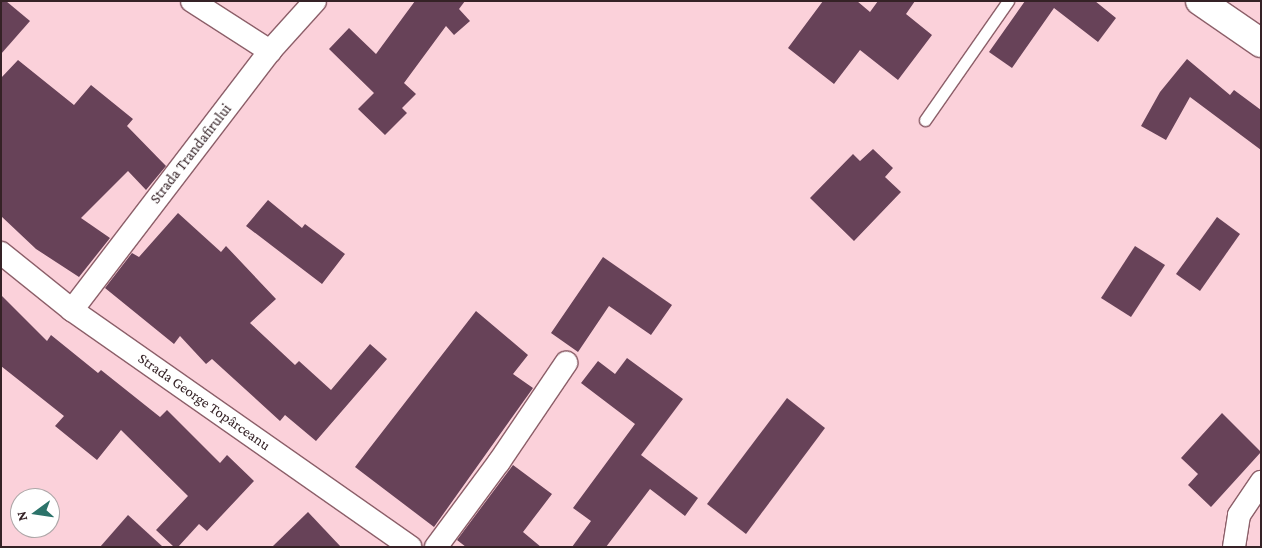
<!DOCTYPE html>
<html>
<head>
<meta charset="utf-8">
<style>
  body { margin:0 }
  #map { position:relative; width:1262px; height:548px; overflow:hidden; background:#fbd1da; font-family:"Crimson Pro",serif }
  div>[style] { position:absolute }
  .building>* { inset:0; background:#674258 }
  .roads { filter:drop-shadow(1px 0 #8c5f69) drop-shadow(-1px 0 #8c5f69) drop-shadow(0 1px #8c5f69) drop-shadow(0 -1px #8c5f69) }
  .lane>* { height:11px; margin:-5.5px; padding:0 5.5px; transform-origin:5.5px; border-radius:5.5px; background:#fff }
  .street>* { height:22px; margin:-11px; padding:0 11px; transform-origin:11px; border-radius:11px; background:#fff }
  .secondary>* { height:28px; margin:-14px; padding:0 14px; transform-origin:14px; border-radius:14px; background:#fff }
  span { translate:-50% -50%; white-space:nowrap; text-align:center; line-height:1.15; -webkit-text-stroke:5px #fff; paint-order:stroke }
  .street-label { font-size:15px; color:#352226 }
  .frame { position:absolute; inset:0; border:2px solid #352226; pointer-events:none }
  .north { position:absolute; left:10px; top:488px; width:50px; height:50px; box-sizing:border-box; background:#fff; border:1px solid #aea7a8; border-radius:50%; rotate:256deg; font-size:14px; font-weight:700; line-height:20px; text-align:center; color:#352226 }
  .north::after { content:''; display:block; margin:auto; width:18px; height:22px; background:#2c736a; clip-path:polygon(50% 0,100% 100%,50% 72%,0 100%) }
</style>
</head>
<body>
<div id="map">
  <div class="building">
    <div style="clip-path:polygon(1px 1px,6px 1px,30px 21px,1px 54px)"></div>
    <div style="clip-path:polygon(415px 1px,465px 1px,459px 9px,470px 21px,454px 35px,446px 26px,404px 83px,416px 94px,402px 108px,407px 113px,385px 135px,358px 109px,374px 93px,329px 49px,349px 28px,376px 54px)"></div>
    <div style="clip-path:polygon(823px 1px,857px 1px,870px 12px,878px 1px,915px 1px,906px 14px,932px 35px,898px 80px,860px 50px,834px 84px,788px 48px)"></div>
    <div style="clip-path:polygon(1025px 1px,1095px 1px,1116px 18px,1098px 42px,1054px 8px,1012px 68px,989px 52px)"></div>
    <div style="clip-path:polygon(1187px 59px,1230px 95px,1234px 90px,1261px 110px,1261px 150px,1190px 97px,1166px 140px,1141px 126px,1160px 92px)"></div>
    <div style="clip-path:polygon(18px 60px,74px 105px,91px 85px,133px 119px,127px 126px,166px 166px,146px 190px,128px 171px,81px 218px,110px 238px,79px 277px,36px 249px,1px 216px,1px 78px)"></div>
    <div style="clip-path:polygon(873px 149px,893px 168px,885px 177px,901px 192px,854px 241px,810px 198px,853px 154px,860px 161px)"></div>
    <div style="clip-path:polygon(268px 200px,302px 228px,305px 224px,345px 254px,322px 284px,246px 226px)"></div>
    <div style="clip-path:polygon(178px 213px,221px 252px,226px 246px,276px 299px,250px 323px,295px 365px,299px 361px,331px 390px,370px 344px,387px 359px,316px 441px,285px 415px,280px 421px,212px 359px,206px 364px,180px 336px,174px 344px,105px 288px,132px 253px,139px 257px)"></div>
    <div style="clip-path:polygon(1217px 217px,1240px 234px,1200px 291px,1176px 274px)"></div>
    <div style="clip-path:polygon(1135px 246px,1165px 265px,1131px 317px,1101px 298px)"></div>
    <div style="clip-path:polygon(603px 257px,672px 305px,651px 335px,609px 306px,578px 352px,551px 333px)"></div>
    <div style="clip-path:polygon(1px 295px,47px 341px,51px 335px,98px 373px,101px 370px,160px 417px,167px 410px,220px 463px,227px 455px,254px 481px,207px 531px,199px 524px,178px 547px,174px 547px,156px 530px,188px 496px,121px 430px,97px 460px,55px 426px,64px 416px,1px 366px)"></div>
    <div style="clip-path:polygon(476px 311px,528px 355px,513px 374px,533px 388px,434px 527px,355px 467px)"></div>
    <div style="clip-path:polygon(627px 358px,683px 399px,641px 455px,698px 498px,685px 516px,650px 489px,606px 547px,572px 547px,591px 521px,573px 508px,635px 424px,581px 383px,598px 361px,615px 374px)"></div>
    <div style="clip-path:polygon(787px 398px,825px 428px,746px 534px,707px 504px)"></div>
    <div style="clip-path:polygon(1222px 413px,1261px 452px,1211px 507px,1188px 485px,1198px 474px,1181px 458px)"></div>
    <div style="clip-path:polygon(513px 465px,552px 494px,523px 532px,541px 547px,466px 547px,457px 540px)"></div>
    <div style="clip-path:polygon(308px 512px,341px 547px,272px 547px)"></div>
    <div style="clip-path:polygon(128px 515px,163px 547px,100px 547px)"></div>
  </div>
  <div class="roads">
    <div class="lane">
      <div style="left:925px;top:120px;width:145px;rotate:-55.1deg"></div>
    </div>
    <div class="street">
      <div style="left:192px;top:1px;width:93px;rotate:32.7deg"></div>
      <div style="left:1px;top:253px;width:91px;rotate:38.8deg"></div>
      <div style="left:72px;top:310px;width:413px;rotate:35deg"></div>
      <div style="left:72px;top:310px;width:326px;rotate:-52.6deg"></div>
      <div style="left:270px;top:51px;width:67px;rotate:-48deg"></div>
      <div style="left:436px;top:547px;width:106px;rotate:-53.5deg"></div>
      <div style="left:499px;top:462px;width:120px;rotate:-55.9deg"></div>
      <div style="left:1234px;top:547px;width:32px;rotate:-81deg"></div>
      <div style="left:1239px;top:515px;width:40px;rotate:-56deg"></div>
    </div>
    <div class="secondary">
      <div style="left:1200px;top:1px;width:74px;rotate:34.5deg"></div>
    </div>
  </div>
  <div class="street-label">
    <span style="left:191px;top:154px;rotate:-52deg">Strada Trandafirului</span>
    <span style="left:204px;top:402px;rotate:35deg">Strada George Topârceanu</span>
  </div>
  <div class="frame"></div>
  <div class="north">N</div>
</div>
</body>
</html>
